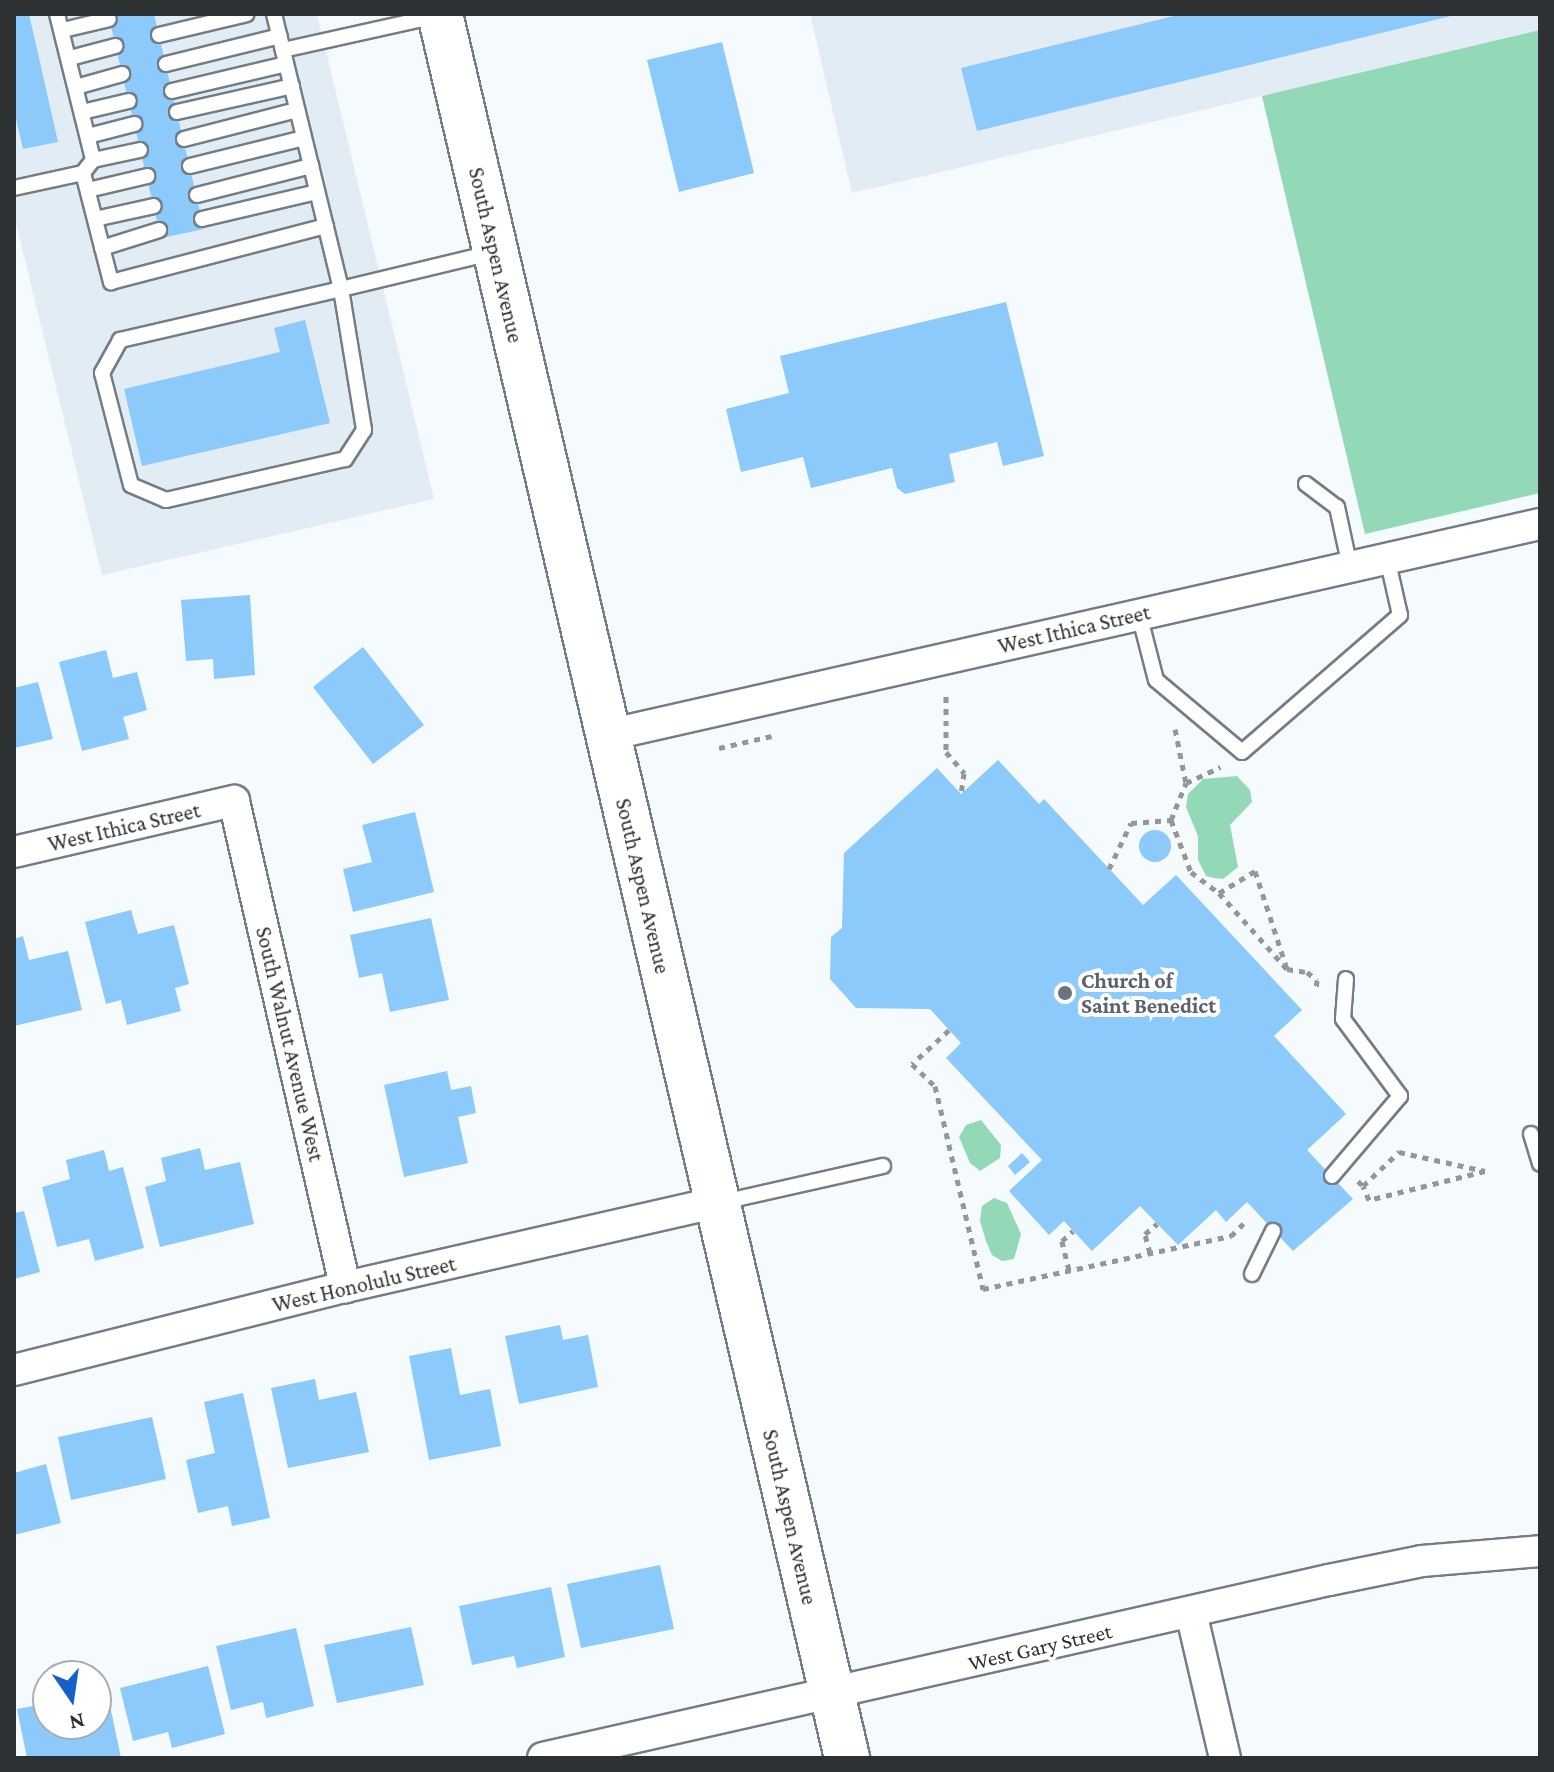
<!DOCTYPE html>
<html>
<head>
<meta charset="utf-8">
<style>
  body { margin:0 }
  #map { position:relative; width:1554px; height:1772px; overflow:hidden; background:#f5fafd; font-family:"Crimson Pro",serif }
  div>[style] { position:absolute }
  .built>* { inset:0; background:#e2ecf4 }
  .green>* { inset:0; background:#93d9b8 }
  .building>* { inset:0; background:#8bcafa }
  .round { border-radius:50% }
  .path>* { height:5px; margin-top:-2.5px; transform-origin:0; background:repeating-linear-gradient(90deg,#93979a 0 6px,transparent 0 12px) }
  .roads { filter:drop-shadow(2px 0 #737d85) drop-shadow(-2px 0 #737d85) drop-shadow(0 2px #737d85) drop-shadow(0 -2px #737d85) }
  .lane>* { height:14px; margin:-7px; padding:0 7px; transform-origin:7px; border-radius:7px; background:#fff }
  .street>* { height:30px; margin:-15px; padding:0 15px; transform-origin:15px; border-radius:15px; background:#fff }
  .primary>* { height:44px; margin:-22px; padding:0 22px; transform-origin:22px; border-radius:22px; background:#fff }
  .dots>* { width:22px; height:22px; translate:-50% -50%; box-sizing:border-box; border:4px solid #fff; border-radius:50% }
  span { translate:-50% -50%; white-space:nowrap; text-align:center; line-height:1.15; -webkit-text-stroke:8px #fff; paint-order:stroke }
  .street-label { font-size:22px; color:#2d3134 }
  .worship-label { font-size:22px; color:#5b616d; font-weight:700 }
  .left { translate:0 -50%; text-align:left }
  .frame { position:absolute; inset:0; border:16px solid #2d3134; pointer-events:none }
  .north { position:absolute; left:32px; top:1660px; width:80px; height:80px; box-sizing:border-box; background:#fff; border:2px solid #abadae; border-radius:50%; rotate:167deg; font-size:22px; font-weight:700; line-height:32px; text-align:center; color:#2d3134 }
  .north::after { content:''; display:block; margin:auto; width:28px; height:36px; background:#1660ca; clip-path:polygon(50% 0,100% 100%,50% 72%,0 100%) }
</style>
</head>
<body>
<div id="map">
  <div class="built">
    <div style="clip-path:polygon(14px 14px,317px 14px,434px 499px,102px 575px,14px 215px)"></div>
    <div style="clip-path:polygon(810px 14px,1540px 14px,1540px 30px,852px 193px)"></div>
  </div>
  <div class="green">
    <div style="clip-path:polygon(1540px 30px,1540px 493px,1365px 534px,1262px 96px)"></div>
    <div style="clip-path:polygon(1237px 776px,1250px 790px,1252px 802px,1230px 825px,1238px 867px,1223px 879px,1214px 878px,1206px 876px,1198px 860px,1198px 836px,1186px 807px,1188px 794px,1203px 779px)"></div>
    <div style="clip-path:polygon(981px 1120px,1001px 1145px,1000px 1158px,980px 1171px,970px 1163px,959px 1137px,966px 1125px)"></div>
    <div style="clip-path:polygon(994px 1198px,1007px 1203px,1021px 1234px,1014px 1259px,1002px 1261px,992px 1255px,986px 1241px,980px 1221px,982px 1206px)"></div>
  </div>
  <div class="building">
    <div style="clip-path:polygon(14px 14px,29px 14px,58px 142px,23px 149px,14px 110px)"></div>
    <div style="clip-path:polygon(108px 14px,154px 14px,204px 229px,161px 238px)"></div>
    <div style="clip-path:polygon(1182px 14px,1454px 14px,1455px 15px,977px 131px,961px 68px)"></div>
    <div style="clip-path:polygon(722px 42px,754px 173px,679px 192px,647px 60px)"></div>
    <div style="clip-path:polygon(1006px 302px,1044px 456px,1003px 466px,997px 442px,949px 454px,955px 482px,905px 494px,897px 488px,892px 468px,811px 488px,803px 457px,741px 472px,726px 409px,789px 393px,780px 356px)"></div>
    <div style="clip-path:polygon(305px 320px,330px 423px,142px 466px,124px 389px,280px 352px,274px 328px)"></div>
    <div style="clip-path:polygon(250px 595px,255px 675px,214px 679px,213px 659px,186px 661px,181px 600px)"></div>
    <div style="clip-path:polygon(363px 647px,424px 725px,373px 764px,313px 687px)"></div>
    <div style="clip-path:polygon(106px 650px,113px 678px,137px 672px,147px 710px,123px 717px,129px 739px,82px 751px,59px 662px)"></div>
    <div style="clip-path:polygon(38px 682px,53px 739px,14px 748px,14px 688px)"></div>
    <div style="clip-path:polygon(998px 760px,1039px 804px,1044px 799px,1143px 905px,1176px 875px,1302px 1010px,1274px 1036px,1346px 1114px,1307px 1150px,1353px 1199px,1293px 1251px,1247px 1202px,1226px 1222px,1216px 1210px,1178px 1245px,1140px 1206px,1092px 1251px,1064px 1221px,1049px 1235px,1009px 1191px,1042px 1160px,946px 1058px,961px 1043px,930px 1009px,856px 1008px,830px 979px,831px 937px,842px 928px,844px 853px,937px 768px,961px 794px)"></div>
    <div style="clip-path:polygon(415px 812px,434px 892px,353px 912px,343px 869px,372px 862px,362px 825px)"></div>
    <div class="round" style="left:1139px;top:830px;width:32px;height:32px"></div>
    <div style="clip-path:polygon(131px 910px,138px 934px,174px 925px,189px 984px,175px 988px,181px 1011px,127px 1025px,121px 1000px,106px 1004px,85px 922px)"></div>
    <div style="clip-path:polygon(431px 918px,449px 1000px,390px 1012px,382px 973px,359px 978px,350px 935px)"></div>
    <div style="clip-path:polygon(23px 936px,29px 960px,68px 951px,82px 1010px,14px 1026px,14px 939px)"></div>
    <div style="clip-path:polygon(447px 1071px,451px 1090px,471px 1086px,476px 1113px,458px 1117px,468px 1163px,404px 1177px,384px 1085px)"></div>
    <div style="clip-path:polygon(200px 1148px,205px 1170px,240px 1162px,254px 1224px,160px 1247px,145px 1187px,166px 1181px,161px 1158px)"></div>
    <div style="clip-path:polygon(104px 1150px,109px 1171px,123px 1167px,144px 1248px,95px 1261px,89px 1239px,57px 1247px,42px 1187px,70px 1179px,66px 1160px)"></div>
    <div style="clip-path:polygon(1022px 1153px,1030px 1162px,1015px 1175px,1008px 1166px)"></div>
    <div style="clip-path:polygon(24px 1211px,40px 1272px,14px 1279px,14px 1213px)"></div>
    <div style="clip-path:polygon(560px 1325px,563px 1340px,588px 1335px,598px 1387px,519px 1404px,505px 1336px)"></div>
    <div style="clip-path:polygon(451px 1348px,460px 1395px,490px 1389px,501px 1446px,429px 1460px,409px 1356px)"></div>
    <div style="clip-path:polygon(315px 1379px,319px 1400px,356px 1392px,369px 1452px,288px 1468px,271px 1388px)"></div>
    <div style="clip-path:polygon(243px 1393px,270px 1518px,232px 1526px,228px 1506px,198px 1513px,186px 1460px,215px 1453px,204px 1402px)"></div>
    <div style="clip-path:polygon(152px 1417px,166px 1479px,71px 1500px,58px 1437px)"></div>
    <div style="clip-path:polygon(46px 1464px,61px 1523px,14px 1535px,14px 1473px)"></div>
    <div style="clip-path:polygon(660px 1565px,674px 1629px,581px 1648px,567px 1584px)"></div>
    <div style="clip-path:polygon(551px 1587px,565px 1657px,517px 1668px,514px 1656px,472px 1665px,459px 1606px)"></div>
    <div style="clip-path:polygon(411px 1627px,424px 1685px,337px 1703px,324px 1645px)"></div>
    <div style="clip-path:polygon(296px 1628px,314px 1706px,266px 1718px,263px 1702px,231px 1710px,216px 1646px)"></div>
    <div style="clip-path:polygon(208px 1666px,225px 1734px,172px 1748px,168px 1732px,133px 1741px,120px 1688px)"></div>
    <div style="clip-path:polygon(107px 1691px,121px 1758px,27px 1758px,17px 1709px,48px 1703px,48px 1724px,96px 1724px,96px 1693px)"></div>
  </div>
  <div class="path">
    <div style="left:946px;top:696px;width:56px;rotate:90deg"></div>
    <div style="left:946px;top:752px;width:28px;rotate:49deg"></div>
    <div style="left:964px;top:773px;width:21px;rotate:98deg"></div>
    <div style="left:1175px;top:729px;width:55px;rotate:78.5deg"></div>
    <div style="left:1186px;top:783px;width:38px;rotate:-25deg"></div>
    <div style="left:719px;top:748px;width:54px;rotate:-12.8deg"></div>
    <div style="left:1171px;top:820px;width:56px;rotate:69deg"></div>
    <div style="left:1191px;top:872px;width:35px;rotate:37deg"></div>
    <div style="left:1219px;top:893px;width:42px;rotate:-31.4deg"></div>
    <div style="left:1255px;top:871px;width:103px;rotate:71.9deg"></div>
    <div style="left:1287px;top:969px;width:102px;rotate:-131.8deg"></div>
    <div style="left:1109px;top:869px;width:51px;rotate:-64.4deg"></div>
    <div style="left:1131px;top:823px;width:40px;rotate:-4.3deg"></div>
    <div style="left:1171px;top:820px;width:40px;rotate:-68deg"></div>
    <div style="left:1287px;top:969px;width:20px;rotate:9deg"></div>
    <div style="left:1307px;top:972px;width:13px;rotate:39deg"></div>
    <div style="left:1317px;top:980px;width:10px;rotate:96deg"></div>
    <div style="left:949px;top:1030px;width:50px;rotate:137.4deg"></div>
    <div style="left:912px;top:1064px;width:32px;rotate:44deg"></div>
    <div style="left:935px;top:1086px;width:209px;rotate:76.7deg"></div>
    <div style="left:983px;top:1289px;width:254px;rotate:-12.1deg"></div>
    <div style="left:1231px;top:1236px;width:23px;rotate:-45deg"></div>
    <div style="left:1358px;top:1181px;width:7px;rotate:45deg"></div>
    <div style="left:1363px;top:1186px;width:50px;rotate:-43.4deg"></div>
    <div style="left:1399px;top:1152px;width:88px;rotate:12.5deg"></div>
    <div style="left:1485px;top:1171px;width:120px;rotate:166deg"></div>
    <div style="left:1369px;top:1200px;width:15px;rotate:-113deg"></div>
    <div style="left:1150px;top:1253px;width:20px;rotate:-105deg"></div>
    <div style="left:1145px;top:1234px;width:16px;rotate:-40deg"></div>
    <div style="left:1069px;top:1270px;width:30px;rotate:-104deg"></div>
    <div style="left:1062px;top:1241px;width:15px;rotate:-42deg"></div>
  </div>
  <div class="roads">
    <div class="lane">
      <div style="left:57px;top:14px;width:150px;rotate:76.1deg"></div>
      <div style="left:93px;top:160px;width:16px;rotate:128deg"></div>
      <div style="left:274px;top:14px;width:283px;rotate:76.3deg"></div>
      <div style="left:341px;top:289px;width:143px;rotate:80.7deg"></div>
      <div style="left:364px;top:430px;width:35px;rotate:123deg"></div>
      <div style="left:345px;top:459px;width:184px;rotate:167.1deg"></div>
      <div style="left:166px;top:500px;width:38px;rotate:-157deg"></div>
      <div style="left:131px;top:485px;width:116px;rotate:-104.5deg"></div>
      <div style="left:102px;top:373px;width:38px;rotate:-61deg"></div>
      <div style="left:120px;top:340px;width:227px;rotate:-13deg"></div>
      <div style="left:341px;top:289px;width:154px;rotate:-13.5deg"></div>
      <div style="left:63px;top:30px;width:47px;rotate:-13.4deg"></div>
      <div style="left:159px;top:35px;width:90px;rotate:-13.4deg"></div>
      <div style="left:283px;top:50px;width:157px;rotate:-12.5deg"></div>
      <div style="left:70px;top:58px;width:47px;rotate:-14.9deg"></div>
      <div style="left:166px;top:64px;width:117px;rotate:-13.8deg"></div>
      <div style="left:76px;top:87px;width:48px;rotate:-15.8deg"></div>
      <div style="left:172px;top:91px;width:117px;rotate:-13.3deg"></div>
      <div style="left:82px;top:112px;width:48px;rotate:-13.2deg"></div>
      <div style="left:177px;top:112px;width:118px;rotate:-12.7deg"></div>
      <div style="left:88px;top:136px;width:48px;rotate:-14.6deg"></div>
      <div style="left:184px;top:139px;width:117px;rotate:-14.4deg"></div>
      <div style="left:93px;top:160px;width:48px;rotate:-12deg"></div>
      <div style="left:190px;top:166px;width:117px;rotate:-13.8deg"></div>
      <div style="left:14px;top:188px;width:71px;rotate:-12.3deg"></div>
      <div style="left:83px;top:173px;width:113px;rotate:75.6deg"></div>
      <div style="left:111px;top:282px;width:222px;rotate:-14.6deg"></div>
      <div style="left:88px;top:190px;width:61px;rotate:-13.3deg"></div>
      <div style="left:197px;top:195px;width:118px;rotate:-14.3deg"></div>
      <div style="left:95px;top:219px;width:60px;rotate:-12.4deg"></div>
      <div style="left:202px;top:219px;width:118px;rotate:-13.2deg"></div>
      <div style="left:102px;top:248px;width:60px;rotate:-17.5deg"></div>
      <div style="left:1306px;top:484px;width:39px;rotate:37deg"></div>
      <div style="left:1337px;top:507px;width:61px;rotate:77.8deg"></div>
      <div style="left:1139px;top:614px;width:68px;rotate:75.6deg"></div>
      <div style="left:1156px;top:680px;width:112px;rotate:39.9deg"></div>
      <div style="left:1242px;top:752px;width:209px;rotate:-40.9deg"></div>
      <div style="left:1400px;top:615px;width:58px;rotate:-102.8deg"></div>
      <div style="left:1531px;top:1134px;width:31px;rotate:73deg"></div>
      <div style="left:1332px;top:1176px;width:105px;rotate:-49.6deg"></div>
      <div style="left:1400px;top:1096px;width:96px;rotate:-126.5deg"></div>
      <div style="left:1343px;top:1019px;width:40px;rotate:-85.7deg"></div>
      <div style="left:723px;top:1202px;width:164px;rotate:-12.7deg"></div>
      <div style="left:1252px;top:1274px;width:48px;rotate:-64deg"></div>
    </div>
    <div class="street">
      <div style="left:608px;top:735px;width:956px;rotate:-12.76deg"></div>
      <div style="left:14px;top:852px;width:226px;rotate:-13.1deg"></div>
      <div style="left:234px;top:801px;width:499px;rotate:77.1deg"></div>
      <div style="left:14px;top:1370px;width:341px;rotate:-14.1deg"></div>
      <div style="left:345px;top:1287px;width:380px;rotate:-12.8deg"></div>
      <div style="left:1191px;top:1612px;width:150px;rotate:76.9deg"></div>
      <div style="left:543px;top:1758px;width:806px;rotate:-12.76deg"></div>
      <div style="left:1329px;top:1580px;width:95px;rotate:-11.5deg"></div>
      <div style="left:1422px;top:1561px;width:118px;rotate:-4.8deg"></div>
    </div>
    <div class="primary">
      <div style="left:440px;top:14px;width:1791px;rotate:76.86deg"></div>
    </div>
  </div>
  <div class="dots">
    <div style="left:1065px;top:993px;background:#6b7280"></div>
  </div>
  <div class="street-label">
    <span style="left:496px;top:255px;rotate:77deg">South Aspen Avenue</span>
    <span style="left:1074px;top:629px;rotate:-13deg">West Ithica Street</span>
    <span style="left:124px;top:827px;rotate:-13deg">West Ithica Street</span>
    <span style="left:643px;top:886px;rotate:77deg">South Aspen Avenue</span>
    <span style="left:290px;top:1044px;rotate:77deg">South Walnut Avenue West</span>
    <span style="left:364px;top:1284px;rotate:-13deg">West Honolulu Street</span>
    <span style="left:790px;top:1517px;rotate:77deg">South Aspen Avenue</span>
    <span style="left:1040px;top:1647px;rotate:-13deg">West Gary Street</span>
  </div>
  <div class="worship-label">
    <span class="left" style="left:1081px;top:993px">Church of<br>Saint Benedict</span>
  </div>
  <div class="frame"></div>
  <div class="north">N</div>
</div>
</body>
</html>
